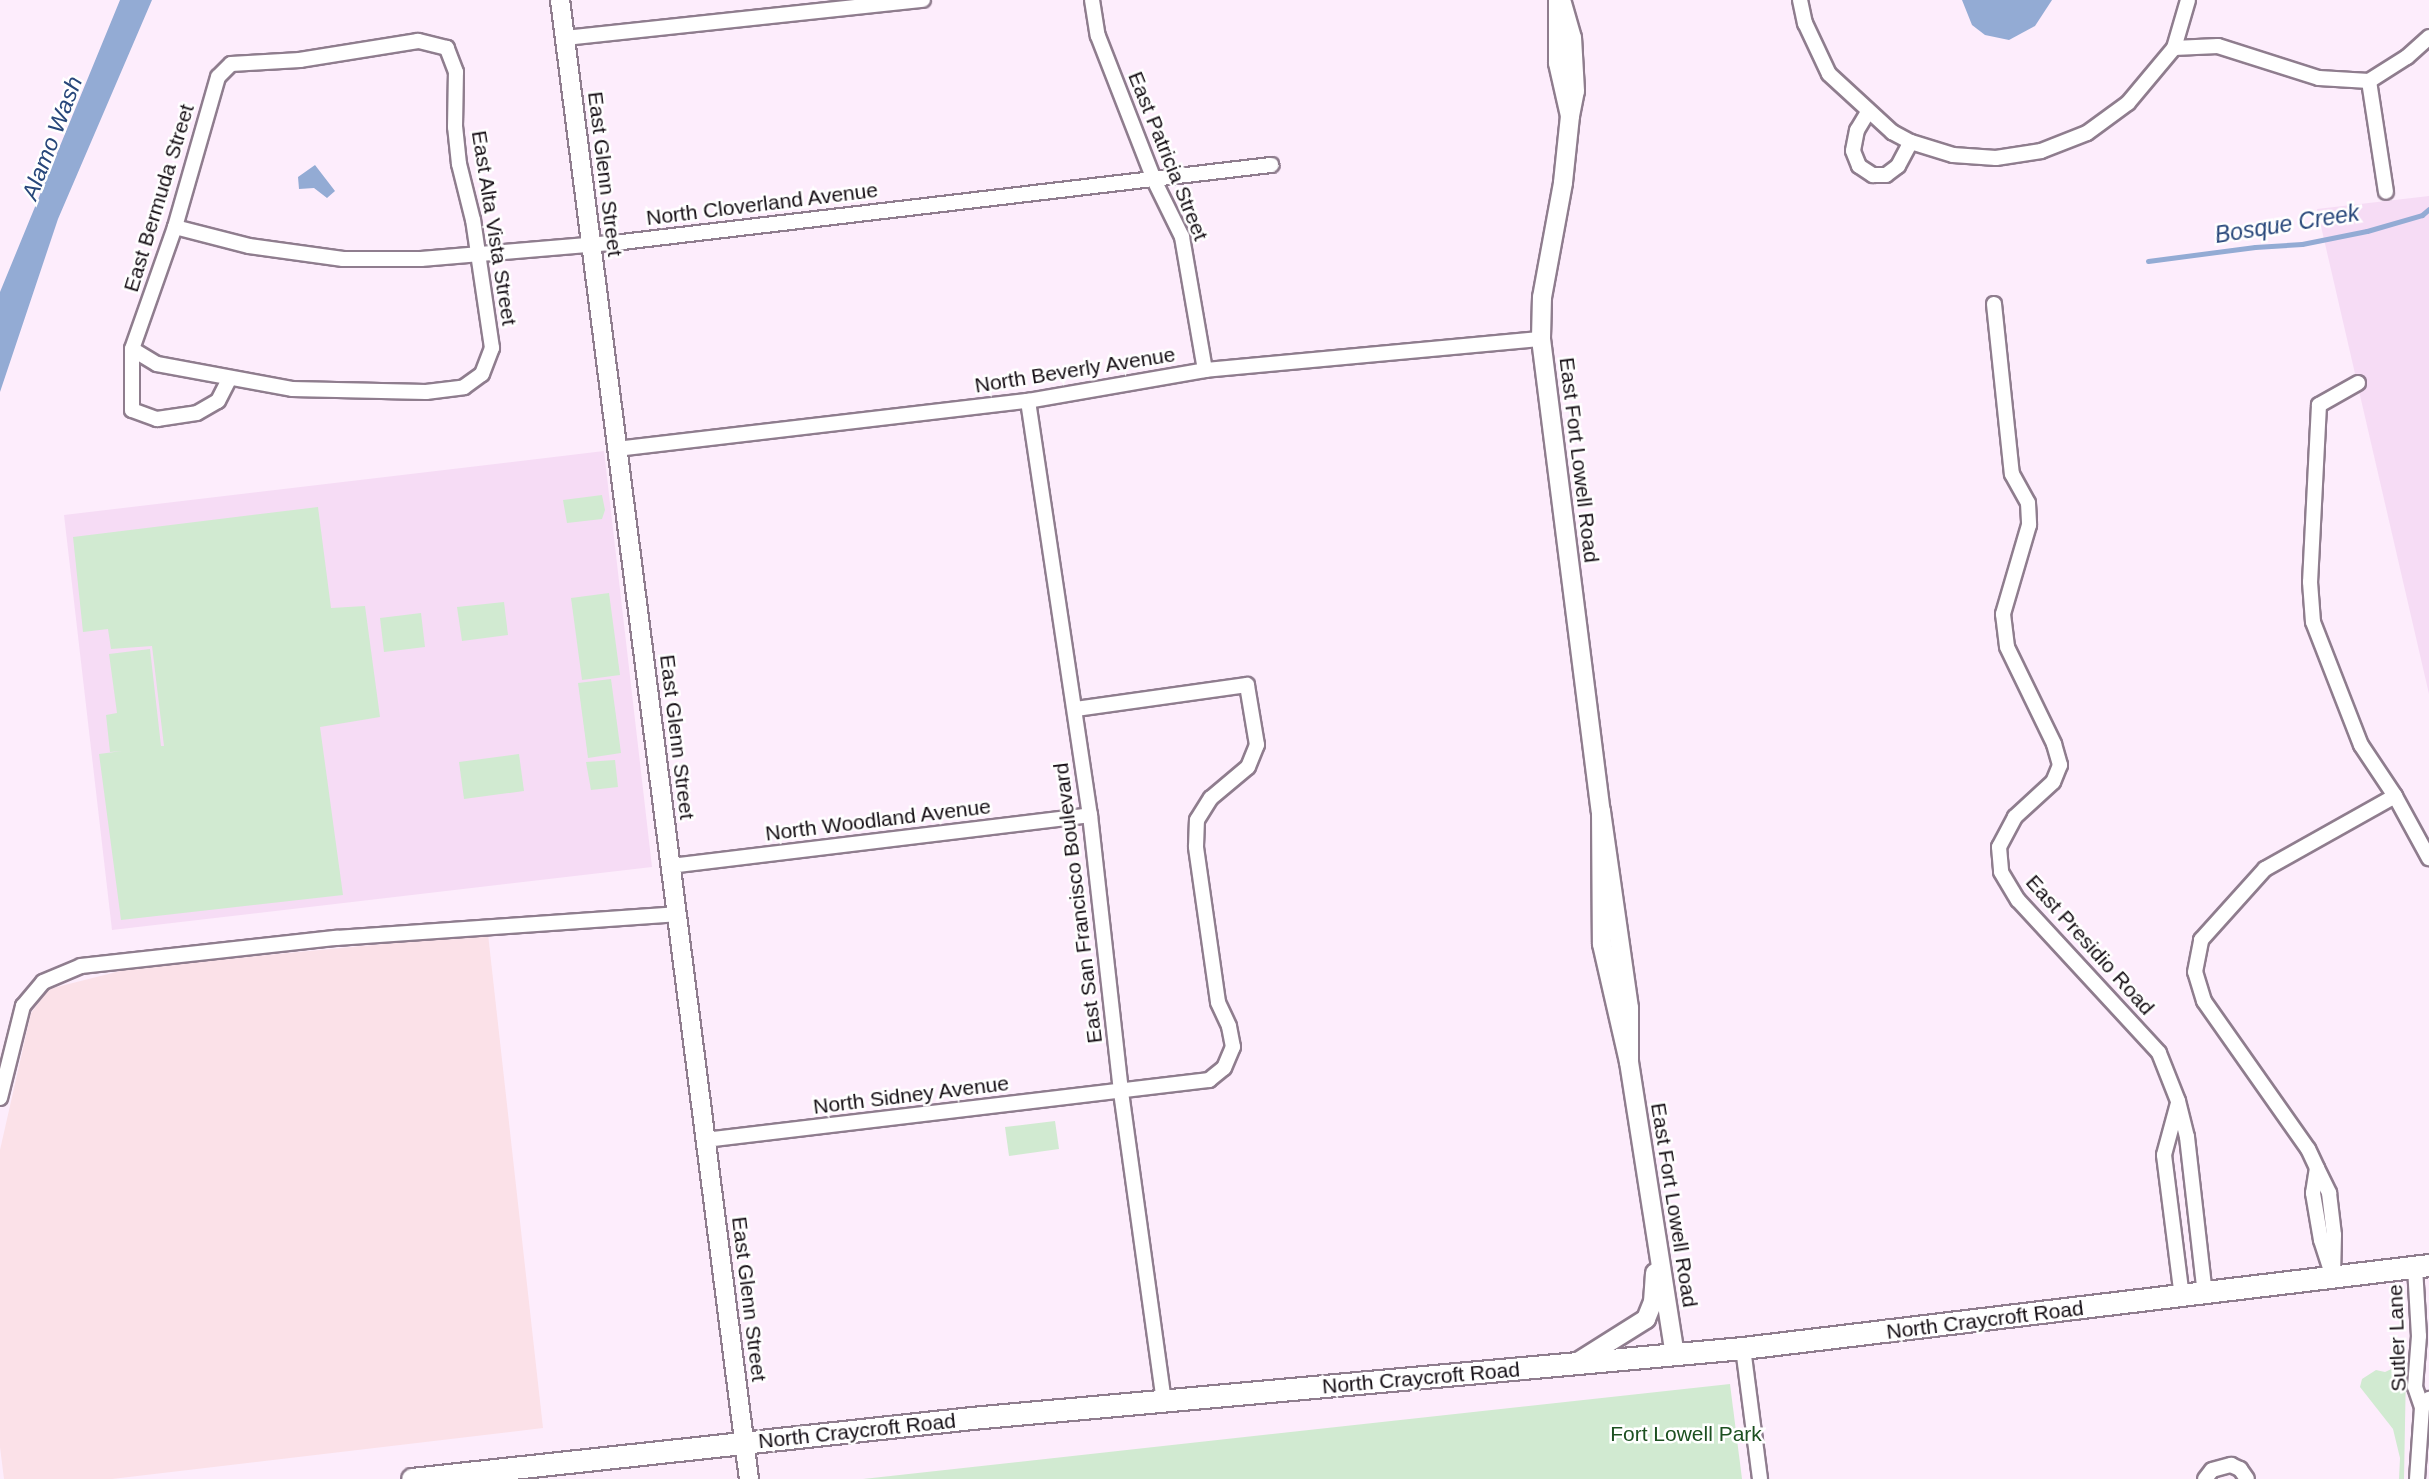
<!DOCTYPE html>
<html>
<head>
<meta charset="utf-8">
<style>
  body { margin:0 }
  #map { position:relative; width:2429px; height:1479px; overflow:hidden; background:#fdedfc; font-family:Arial,sans-serif }
  div>[style] { position:absolute }
  .built>* { inset:0; background:#f6dcf5 }
  .medical>* { inset:0; background:#fbe1e8 }
  .green>* { inset:0; background:#d1ead1 }
  .water>* { inset:0; background:#93abd4 }
  .stream>* { height:5px; margin:-2.5px; padding:0 2.5px; transform-origin:2.5px; border-radius:2.5px; background:#93abd4 }
  .roads { filter:drop-shadow(2px 0 #8f7d8e) drop-shadow(-2px 0 #8f7d8e) drop-shadow(0 2px #8f7d8e) drop-shadow(0 -2px #8f7d8e) }
  .minor>* { height:14px; margin:-7px; padding:0 7px; transform-origin:7px; border-radius:7px; background:#fff }
  .tertiary>* { height:18px; margin:-9px; padding:0 9px; transform-origin:9px; border-radius:9px; background:#fff }
  .secondary>* { height:21px; margin:-10.5px; padding:0 10.5px; transform-origin:10.5px; border-radius:10.5px; background:#fff }
  span { translate:-50% -50%; white-space:nowrap; text-align:center; line-height:1.15; -webkit-text-stroke:5px #fff; paint-order:stroke }
  .street-label { font-size:21px; color:#150e14 }
  .park-label { font-size:21px; color:#1c5020 }
  .water-label { font-size:23px; color:#27467a; font-style:italic }
</style>
</head>
<body>
<div id="map">
  <div class="built">
    <div style="clip-path:polygon(2429px 196px,2429px 694px,2317px 209px)"></div>
    <div style="clip-path:polygon(604px 451px,652px 867px,112px 930px,64px 515px)"></div>
  </div>
  <div class="medical">
    <div style="clip-path:polygon(488px 934px,543px 1428px,112px 1479px,4px 1479px,0 1447px,0 1150px,31px 1013px,49px 989px,132px 968px)"></div>
  </div>
  <div class="green">
    <div style="clip-path:polygon(602px 495px,605px 510px,602px 519px,567px 523px,563px 500px)"></div>
    <div style="clip-path:polygon(318px 507px,331px 608px,365px 606px,380px 717px,320px 727px,343px 895px,121px 920px,99px 754px,122px 751px,110px 752px,106px 715px,117px 713px,109px 654px,150px 649px,161px 746px,164px 746px,152px 646px,111px 649px,108px 629px,83px 632px,73px 537px)"></div>
    <div style="clip-path:polygon(609px 593px,620px 675px,582px 680px,571px 598px)"></div>
    <div style="clip-path:polygon(504px 602px,508px 635px,462px 641px,457px 607px)"></div>
    <div style="clip-path:polygon(421px 613px,425px 647px,384px 652px,380px 618px)"></div>
    <div style="clip-path:polygon(611px 679px,621px 753px,588px 758px,578px 683px)"></div>
    <div style="clip-path:polygon(519px 754px,524px 791px,464px 799px,459px 762px)"></div>
    <div style="clip-path:polygon(615px 760px,618px 787px,591px 790px,586px 762px)"></div>
    <div style="clip-path:polygon(1055px 1121px,1059px 1149px,1009px 1156px,1005px 1127px)"></div>
    <div style="clip-path:polygon(2398px 1366px,2406px 1369px,2404px 1479px,2399px 1479px,2400px 1458px,2393px 1429px,2360px 1387px,2362px 1379px,2376px 1370px,2385px 1372px)"></div>
    <div style="clip-path:polygon(1730px 1384px,1742px 1479px,863px 1479px,1163px 1446px)"></div>
  </div>
  <div class="water">
    <div style="clip-path:polygon(120px 0,152px 0,58px 219px,0 392px,0 292px)"></div>
    <div style="clip-path:polygon(1962px 0,2052px 0,2035px 26px,2009px 40px,1985px 35px,1972px 25px)"></div>
    <div style="clip-path:polygon(315px 165px,335px 191px,327px 198px,314px 188px,299px 189px,298px 177px)"></div>
  </div>
  <div class="stream">
    <div style="left:2148px;top:261px;width:108px;rotate:-7.5deg"></div>
    <div style="left:2255px;top:247px;width:47px;rotate:-3.7deg"></div>
    <div style="left:2302px;top:244px;width:66px;rotate:-11.3deg"></div>
    <div style="left:2367px;top:231px;width:57px;rotate:-16.2deg"></div>
    <div style="left:2422px;top:215px;width:9px;rotate:-41deg"></div>
  </div>
  <div class="roads">
    <div class="minor">
      <div style="left:1092px;top:0;width:36px;rotate:81deg"></div>
      <div style="left:1098px;top:36px;width:155px;rotate:68.7deg"></div>
      <div style="left:1154px;top:180px;width:64px;rotate:63.8deg"></div>
      <div style="left:1182px;top:237px;width:135px;rotate:80.2deg"></div>
      <div style="left:1800px;top:0;width:24px;rotate:78deg"></div>
      <div style="left:1805px;top:23px;width:56px;rotate:64.8deg"></div>
      <div style="left:1829px;top:74px;width:86px;rotate:42.6deg"></div>
      <div style="left:1892px;top:132px;width:21px;rotate:28deg"></div>
      <div style="left:1911px;top:142px;width:44px;rotate:17.2deg"></div>
      <div style="left:1953px;top:155px;width:43px;rotate:4deg"></div>
      <div style="left:1996px;top:158px;width:46px;rotate:-8.8deg"></div>
      <div style="left:2041px;top:151px;width:49px;rotate:-21.4deg"></div>
      <div style="left:2087px;top:133px;width:51px;rotate:-36.2deg"></div>
      <div style="left:2128px;top:103px;width:72px;rotate:-50.1deg"></div>
      <div style="left:2174px;top:48px;width:50px;rotate:-73.7deg"></div>
      <div style="left:565px;top:38px;width:360px;rotate:-6.1deg"></div>
      <div style="left:2174px;top:48px;width:44px;rotate:-2.6deg"></div>
      <div style="left:2218px;top:46px;width:106px;rotate:17.6deg"></div>
      <div style="left:2319px;top:78px;width:50px;rotate:3.4deg"></div>
      <div style="left:2369px;top:81px;width:45px;rotate:-32.3deg"></div>
      <div style="left:2407px;top:57px;width:30px;rotate:-42deg"></div>
      <div style="left:2369px;top:81px;width:112px;rotate:81.3deg"></div>
      <div style="left:1868px;top:112px;width:21px;rotate:121deg"></div>
      <div style="left:1857px;top:130px;width:21px;rotate:101deg"></div>
      <div style="left:1853px;top:151px;width:16px;rotate:68deg"></div>
      <div style="left:1859px;top:166px;width:17px;rotate:33deg"></div>
      <div style="left:1873px;top:175px;width:13px"></div>
      <div style="left:1886px;top:175px;width:15px;rotate:-37deg"></div>
      <div style="left:1898px;top:166px;width:27px;rotate:-62deg"></div>
      <div style="left:175px;top:227px;width:76px;rotate:14.4deg"></div>
      <div style="left:249px;top:246px;width:95px;rotate:7.9deg"></div>
      <div style="left:343px;top:259px;width:78px"></div>
      <div style="left:421px;top:259px;width:202px;rotate:-4.8deg"></div>
      <div style="left:622px;top:242px;width:654px;rotate:-6.77deg"></div>
      <div style="left:1994px;top:304px;width:171px;rotate:84deg"></div>
      <div style="left:2012px;top:474px;width:33px;rotate:61deg"></div>
      <div style="left:2028px;top:503px;width:22px;rotate:87deg"></div>
      <div style="left:2029px;top:525px;width:93px;rotate:106.3deg"></div>
      <div style="left:2003px;top:614px;width:33px;rotate:83deg"></div>
      <div style="left:2007px;top:647px;width:108px;rotate:64.1deg"></div>
      <div style="left:2054px;top:744px;width:22px;rotate:74deg"></div>
      <div style="left:2060px;top:765px;width:18px;rotate:112deg"></div>
      <div style="left:2053px;top:782px;width:52px;rotate:137.4deg"></div>
      <div style="left:2015px;top:817px;width:34px;rotate:118deg"></div>
      <div style="left:1999px;top:847px;width:25px;rotate:85deg"></div>
      <div style="left:2001px;top:872px;width:33px;rotate:59deg"></div>
      <div style="left:2018px;top:900px;width:208px;rotate:47.3deg"></div>
      <div style="left:2159px;top:1053px;width:52px;rotate:68.4deg"></div>
      <div style="left:2178px;top:1101px;width:37px;rotate:76deg"></div>
      <div style="left:2187px;top:1137px;width:159px;rotate:83.5deg"></div>
      <div style="left:132px;top:349px;width:29px;rotate:31deg"></div>
      <div style="left:157px;top:364px;width:137px;rotate:10.5deg"></div>
      <div style="left:292px;top:389px;width:134px;rotate:1.3deg"></div>
      <div style="left:426px;top:392px;width:38px;rotate:-7deg"></div>
      <div style="left:464px;top:387px;width:22px;rotate:-36deg"></div>
      <div style="left:482px;top:374px;width:28px;rotate:-69deg"></div>
      <div style="left:492px;top:348px;width:129px;rotate:-98.4deg"></div>
      <div style="left:473px;top:220px;width:58px;rotate:-104deg"></div>
      <div style="left:459px;top:164px;width:37px;rotate:-96deg"></div>
      <div style="left:455px;top:127px;width:55px;rotate:-89deg"></div>
      <div style="left:456px;top:72px;width:26px;rotate:-111deg"></div>
      <div style="left:447px;top:48px;width:30px;rotate:-166deg"></div>
      <div style="left:418px;top:41px;width:120px;rotate:170.9deg"></div>
      <div style="left:300px;top:60px;width:69px;rotate:176.7deg"></div>
      <div style="left:231px;top:64px;width:18px;rotate:135deg"></div>
      <div style="left:218px;top:77px;width:156px;rotate:106deg"></div>
      <div style="left:175px;top:227px;width:129px;rotate:109.4deg"></div>
      <div style="left:132px;top:349px;width:61px;rotate:90deg"></div>
      <div style="left:132px;top:410px;width:27px;rotate:20deg"></div>
      <div style="left:157px;top:419px;width:40px;rotate:-8.5deg"></div>
      <div style="left:197px;top:413px;width:24px;rotate:-30deg"></div>
      <div style="left:218px;top:401px;width:25px;rotate:-63deg"></div>
      <div style="left:2358px;top:383px;width:45px;rotate:150.6deg"></div>
      <div style="left:2319px;top:405px;width:177px;rotate:92.9deg"></div>
      <div style="left:2310px;top:582px;width:40px;rotate:85.7deg"></div>
      <div style="left:2313px;top:622px;width:132px;rotate:68.7deg"></div>
      <div style="left:2361px;top:745px;width:61px;rotate:56.3deg"></div>
      <div style="left:2395px;top:796px;width:71px;rotate:61.3deg"></div>
      <div style="left:1028px;top:401px;width:419px;rotate:81.5deg"></div>
      <div style="left:1090px;top:815px;width:279px;rotate:83.6deg"></div>
      <div style="left:1121px;top:1092px;width:312px;rotate:82.1deg"></div>
      <div style="left:617px;top:449px;width:414px;rotate:-6.7deg"></div>
      <div style="left:1028px;top:401px;width:180px;rotate:-9.9deg"></div>
      <div style="left:1205px;top:370px;width:337px;rotate:-5.3deg"></div>
      <div style="left:670px;top:866px;width:423px;rotate:-6.9deg"></div>
      <div style="left:0;top:1098px;width:95px;rotate:-76deg"></div>
      <div style="left:23px;top:1006px;width:31px;rotate:-50deg"></div>
      <div style="left:43px;top:982px;width:41px;rotate:-22.8deg"></div>
      <div style="left:81px;top:966px;width:257px;rotate:-6.3deg"></div>
      <div style="left:336px;top:938px;width:341px;rotate:-4deg"></div>
      <div style="left:2178px;top:1103px;width:54px;rotate:105.1deg"></div>
      <div style="left:2164px;top:1155px;width:144px;rotate:82.8deg"></div>
      <div style="left:705px;top:1140px;width:508px;rotate:-6.79deg"></div>
      <div style="left:1209px;top:1080px;width:19px;rotate:-39deg"></div>
      <div style="left:1224px;top:1068px;width:23px;rotate:-67deg"></div>
      <div style="left:1233px;top:1047px;width:21px;rotate:-101deg"></div>
      <div style="left:1229px;top:1026px;width:26px;rotate:-115deg"></div>
      <div style="left:1218px;top:1002px;width:157px;rotate:-98.1deg"></div>
      <div style="left:1196px;top:847px;width:27px;rotate:-88deg"></div>
      <div style="left:1197px;top:820px;width:26px;rotate:-58deg"></div>
      <div style="left:1211px;top:798px;width:48px;rotate:-40deg"></div>
      <div style="left:1248px;top:767px;width:24px;rotate:-68deg"></div>
      <div style="left:1257px;top:745px;width:61px;rotate:-99.5deg"></div>
      <div style="left:1247px;top:685px;width:173px;rotate:172deg"></div>
      <div style="left:2317px;top:1168px;width:21px;rotate:-115deg"></div>
      <div style="left:2308px;top:1149px;width:181px;rotate:-125.1deg"></div>
      <div style="left:2204px;top:1001px;width:30px;rotate:-107deg"></div>
      <div style="left:2195px;top:972px;width:33px;rotate:-79deg"></div>
      <div style="left:2201px;top:940px;width:96px;rotate:-48deg"></div>
      <div style="left:2265px;top:869px;width:149px;rotate:-29.3deg"></div>
      <div style="left:2317px;top:1168px;width:28px;rotate:64deg"></div>
      <div style="left:2329px;top:1193px;width:42px;rotate:83.2deg"></div>
      <div style="left:2334px;top:1235px;width:42px;rotate:91.4deg"></div>
      <div style="left:2333px;top:1277px;width:39px;rotate:-108deg"></div>
      <div style="left:2321px;top:1240px;width:48px;rotate:-99.7deg"></div>
      <div style="left:2313px;top:1193px;width:25px;rotate:-81deg"></div>
      <div style="left:2415px;top:1267px;width:69px;rotate:86.7deg"></div>
      <div style="left:2419px;top:1336px;width:51px;rotate:94.5deg"></div>
      <div style="left:2415px;top:1387px;width:21px;rotate:71deg"></div>
      <div style="left:2422px;top:1407px;width:11px;rotate:-49deg"></div>
      <div style="left:1743px;top:1348px;width:132px;rotate:82.6deg"></div>
      <div style="left:2205px;top:1479px;width:11px;rotate:-52deg"></div>
      <div style="left:2212px;top:1470px;width:20px;rotate:-15deg"></div>
      <div style="left:2231px;top:1465px;width:10px;rotate:24deg"></div>
      <div style="left:2240px;top:1469px;width:12px;rotate:55deg"></div>
      <div style="left:2417px;top:1479px;width:72px;rotate:-86deg"></div>
    </div>
    <div class="tertiary">
      <div style="left:560px;top:0;width:1491px;rotate:82.72deg"></div>
      <div style="left:1558px;top:0;width:63px;rotate:90deg"></div>
      <div style="left:1558px;top:63px;width:54px;rotate:77.2deg"></div>
      <div style="left:1570px;top:116px;width:25px;rotate:-79deg"></div>
      <div style="left:1575px;top:91px;width:53px;rotate:-93.2deg"></div>
      <div style="left:1572px;top:38px;width:40px;rotate:-106deg"></div>
      <div style="left:1570px;top:116px;width:67px;rotate:96deg"></div>
      <div style="left:1563px;top:183px;width:116px;rotate:100.4deg"></div>
      <div style="left:1542px;top:297px;width:42px;rotate:91.4deg"></div>
      <div style="left:1541px;top:339px;width:476px;rotate:82.8deg"></div>
      <div style="left:1629px;top:1062px;width:54px;rotate:-90deg"></div>
      <div style="left:1629px;top:1008px;width:199px;rotate:-98.1deg"></div>
      <div style="left:1601px;top:811px;width:133px;rotate:89.6deg"></div>
      <div style="left:1602px;top:944px;width:121px;rotate:77.1deg"></div>
      <div style="left:1629px;top:1062px;width:297px;rotate:81.1deg"></div>
      <div style="left:1576px;top:1363px;width:83px;rotate:-32.2deg"></div>
      <div style="left:1646px;top:1319px;width:18px;rotate:-68deg"></div>
      <div style="left:1653px;top:1302px;width:29px;rotate:-86deg"></div>
    </div>
    <div class="secondary">
      <div style="left:412px;top:1479px;width:563px;rotate:-6.22deg"></div>
      <div style="left:972px;top:1418px;width:774px;rotate:-5.19deg"></div>
      <div style="left:1743px;top:1348px;width:691px;rotate:-6.9deg"></div>
    </div>
  </div>
  <div class="street-label">
    <span style="left:1168px;top:156px;rotate:68deg">East Patricia Street</span>
    <span style="left:605px;top:174px;rotate:83deg">East Glenn Street</span>
    <span style="left:159px;top:198px;rotate:-73deg">East Bermuda Street</span>
    <span style="left:762px;top:204px;rotate:-7deg">North Cloverland Avenue</span>
    <span style="left:494px;top:228px;rotate:81deg">East Alta Vista Street</span>
    <span style="left:1075px;top:370px;rotate:-9deg">North Beverly Avenue</span>
    <span style="left:1579px;top:460px;rotate:83deg">East Fort Lowell Road</span>
    <span style="left:677px;top:737px;rotate:83deg">East Glenn Street</span>
    <span style="left:878px;top:820px;rotate:-7deg">North Woodland Avenue</span>
    <span style="left:1078px;top:903px;rotate:-97deg">East San Francisco Boulevard</span>
    <span style="left:2090px;top:945px;rotate:48deg">East Presidio Road</span>
    <span style="left:911px;top:1095px;rotate:-7deg">North Sidney Avenue</span>
    <span style="left:1674px;top:1205px;rotate:81deg">East Fort Lowell Road</span>
    <span style="left:749px;top:1299px;rotate:83deg">East Glenn Street</span>
    <span style="left:1985px;top:1320px;rotate:-7deg">North Craycroft Road</span>
    <span style="left:2397px;top:1338px;rotate:-92deg">Sutler Lane</span>
    <span style="left:1421px;top:1378px;rotate:-5deg">North Craycroft Road</span>
    <span style="left:857px;top:1431px;rotate:-6deg">North Craycroft Road</span>
  </div>
  <div class="park-label">
    <span style="left:1686px;top:1434px">Fort Lowell Park</span>
  </div>
  <div class="water-label">
    <span style="left:52px;top:138px;rotate:-69deg">Alamo Wash</span>
    <span style="left:2287px;top:224px;rotate:-9deg">Bosque Creek</span>
  </div>
</div>
</body>
</html>
